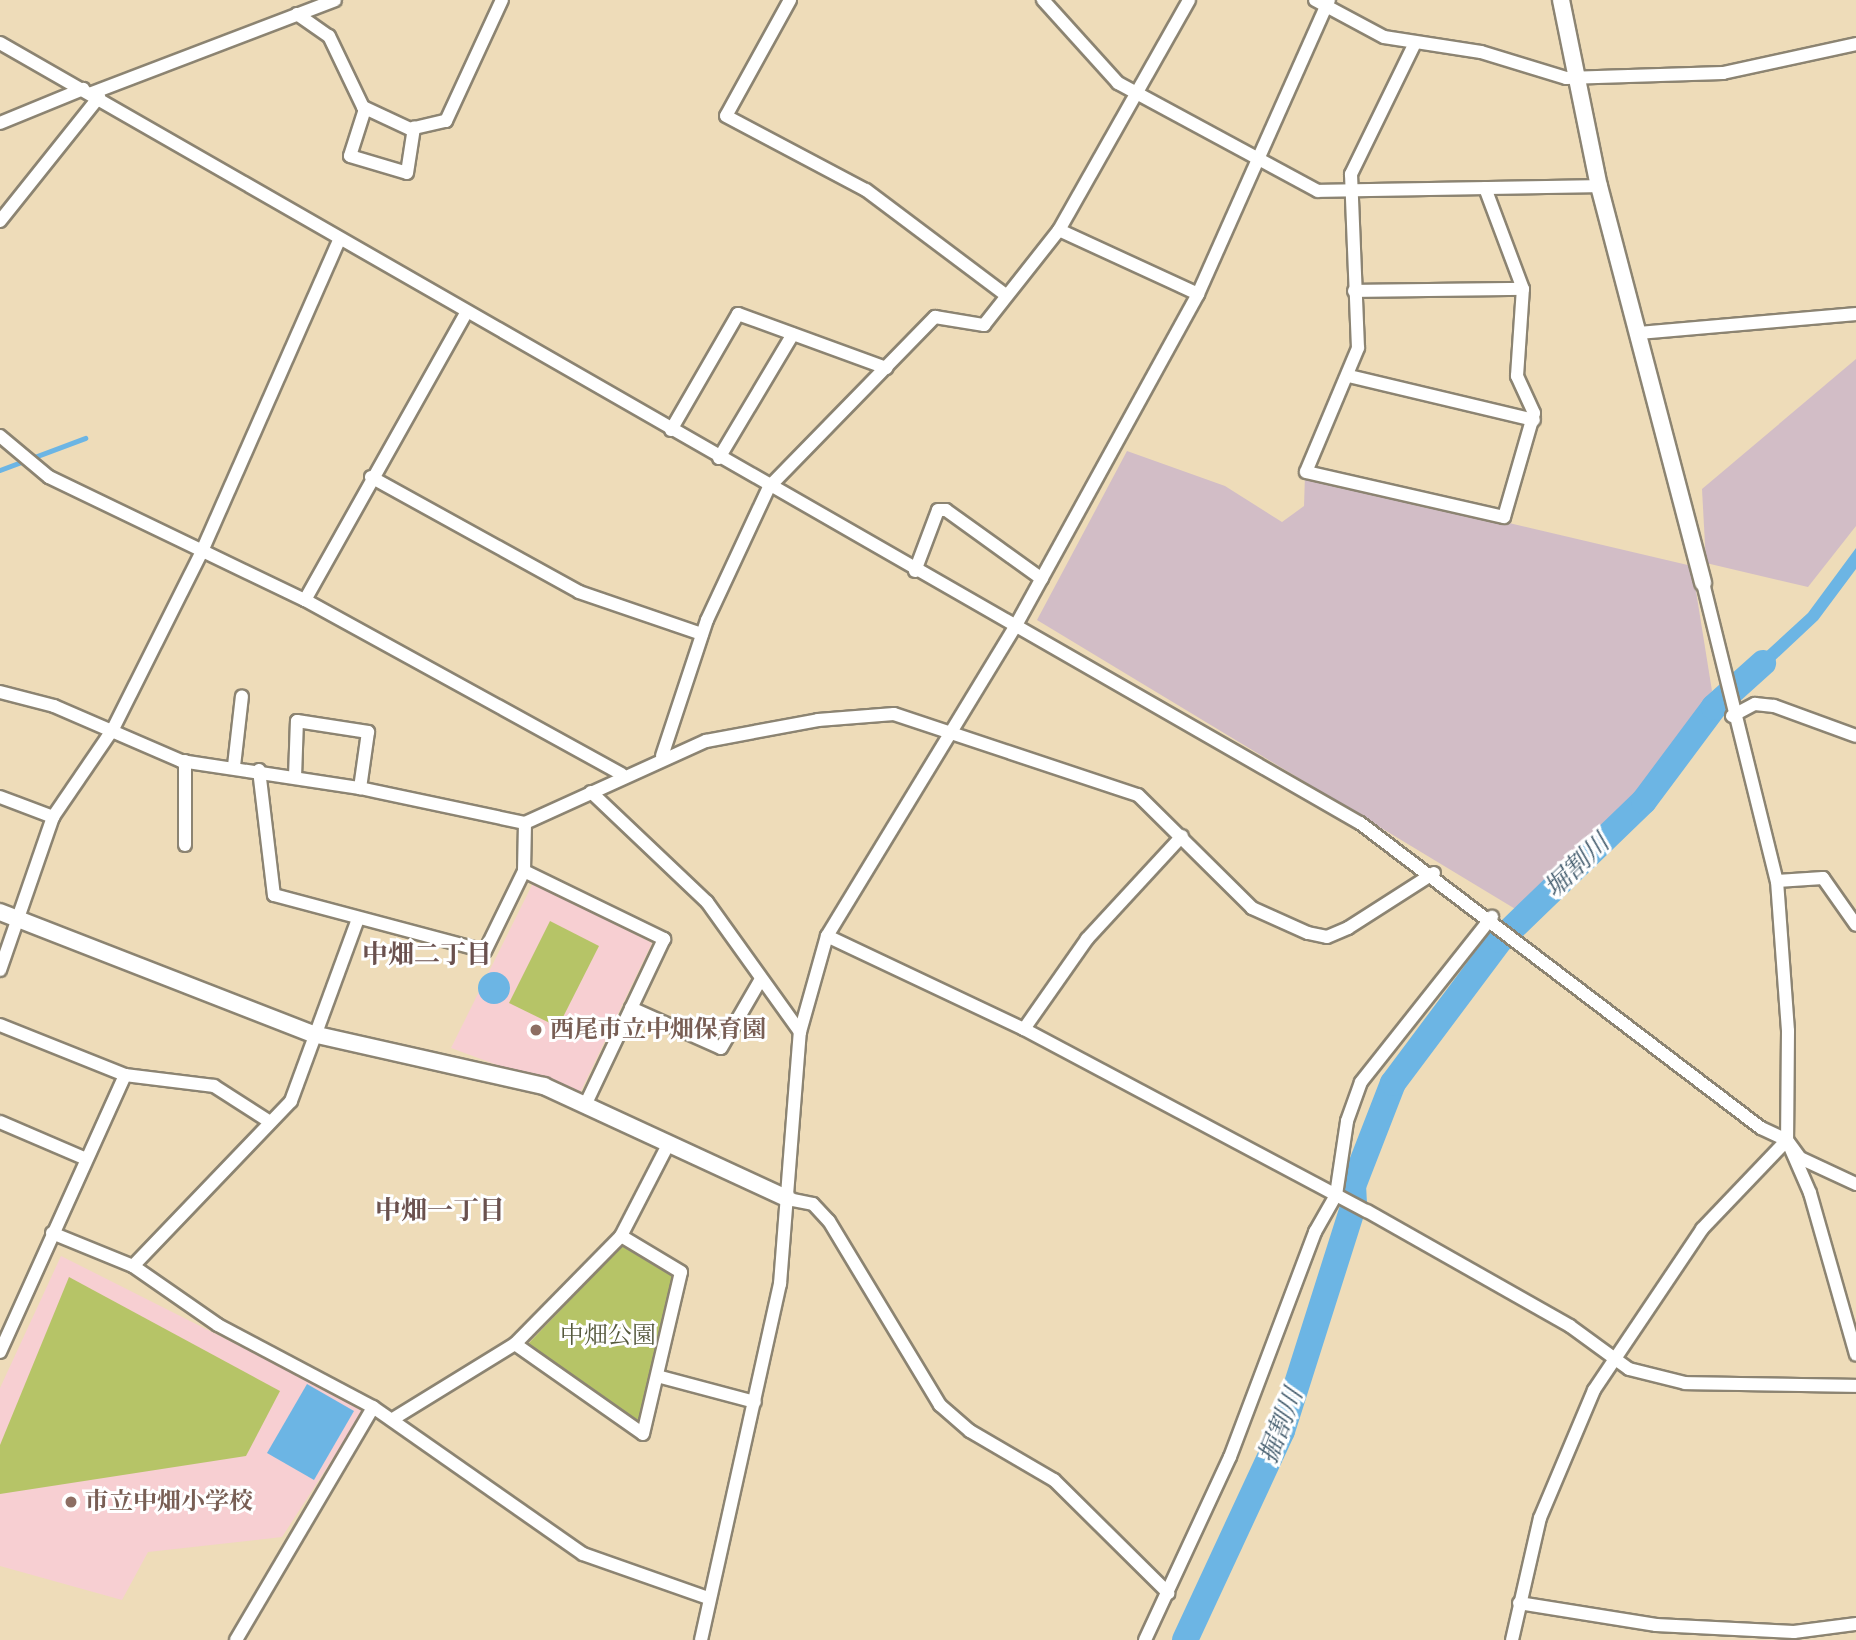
<!DOCTYPE html>
<html>
<head>
<meta charset="utf-8">
<style>
  body { margin:0 }
  #map { position:relative; width:1856px; height:1640px; overflow:hidden; background:#eedcb9; font-family:"IM FELL Great Primer","Noto Serif JP",serif }
  div>[style] { position:absolute }
  .built>* { inset:0; background:#f7cfd2 }
  .industrial>* { inset:0; background:#d2bdc6 }
  .green>* { inset:0; background:#b6c467 }
  .water>* { inset:0; background:#6cb5e4 }
  .round { border-radius:50% }
  .stream>* { height:4.5px; margin:-2.25px; padding:0 2.25px; transform-origin:2.25px; border-radius:2.25px; background:#6cb5e4 }
  .river>* { height:26px; margin:-13px; padding:0 13px; transform-origin:13px; border-radius:13px; background:#6cb5e4 }
  .roads { filter:drop-shadow(2px 0 #8c8472) drop-shadow(-2px 0 #8c8472) drop-shadow(0 2px #8c8472) drop-shadow(0 -2px #8c8472) }
  .minor>* { height:12px; margin:-6px; padding:0 6px; transform-origin:6px; border-radius:6px; background:#fff }
  .tertiary>* { height:16px; margin:-8px; padding:0 8px; transform-origin:8px; border-radius:8px; background:#fff }
  .dots>* { width:19px; height:19px; translate:-50% -50%; box-sizing:border-box; border:4px solid #fff; border-radius:50% }
  span { translate:-50% -50%; white-space:nowrap; text-align:center; line-height:1.15; -webkit-text-stroke:6px #fff; paint-order:stroke }
  .education-label { font-size:24px; color:#785e54; font-weight:700 }
  .left { translate:0 -50%; text-align:left }
  .park-label { font-size:24px; color:#55593d }
  .water-label { font-size:26px; color:#425b6c; font-style:italic }
  .neighbourhood-label { font-size:26px; color:#6a514e; font-weight:700 }
</style>
</head>
<body>
<div id="map">
  <div class="built">
    <div style="clip-path:polygon(533px 883px,652px 943px,579px 1095px,451px 1048px)"></div>
    <div style="clip-path:polygon(61px 1256px,365px 1409px,282px 1537px,148px 1552px,122px 1600px,0 1566px,0 1388px)"></div>
  </div>
  <div class="industrial">
    <div style="clip-path:polygon(1856px 359px,1856px 526px,1808px 587px,1706px 563px,1702px 489px)"></div>
    <div style="clip-path:polygon(1127px 451px,1225px 486px,1282px 522px,1304px 506px,1305px 475px,1692px 566px,1712px 691px,1630px 800px,1517px 910px,1037px 620px)"></div>
  </div>
  <div class="green">
    <div style="clip-path:polygon(550px 921px,599px 946px,558px 1027px,509px 1003px)"></div>
    <div style="clip-path:polygon(622px 1246px,672px 1276px,640px 1424px,528px 1344px)"></div>
    <div style="clip-path:polygon(69px 1277px,280px 1391px,246px 1456px,0 1494px,0 1445px)"></div>
  </div>
  <div class="water">
    <div style="clip-path:polygon(1856px 548px,1856px 569px,1818px 620px,1741px 692px,1736px 679px,1808px 613px)"></div>
    <div class="round" style="left:478px;top:972px;width:32px;height:32px"></div>
    <div style="clip-path:polygon(307px 1384px,354px 1411px,314px 1480px,267px 1453px)"></div>
  </div>
  <div class="stream">
    <div style="left:0;top:470px;width:91px;rotate:-20.6deg"></div>
  </div>
  <div class="river">
    <div style="left:1185px;top:1640px;width:230px;rotate:-65.1deg"></div>
    <div style="left:1282px;top:1431px;width:238px;rotate:-72.4deg"></div>
    <div style="left:1354px;top:1204px;width:18px;rotate:-93deg"></div>
    <div style="left:1353px;top:1186px;width:110px;rotate:-68.8deg"></div>
    <div style="left:1393px;top:1083px;width:179px;rotate:-53.2deg"></div>
    <div style="left:1500px;top:940px;width:200px;rotate:-44deg"></div>
    <div style="left:1644px;top:801px;width:117px;rotate:-53.3deg"></div>
    <div style="left:1714px;top:707px;width:66px;rotate:-41.9deg"></div>
  </div>
  <div class="roads">
    <div class="minor">
      <div style="left:790px;top:0;width:132px;rotate:118.9deg"></div>
      <div style="left:726px;top:116px;width:158px;rotate:27.9deg"></div>
      <div style="left:866px;top:190px;width:175px;rotate:36.9deg"></div>
      <div style="left:1043px;top:0;width:112px;rotate:47.9deg"></div>
      <div style="left:1118px;top:83px;width:227px;rotate:28.4deg"></div>
      <div style="left:1318px;top:191px;width:281px;rotate:-1deg"></div>
      <div style="left:1315px;top:0;width:78px;rotate:28.2deg"></div>
      <div style="left:1384px;top:37px;width:98px;rotate:8.8deg"></div>
      <div style="left:1481px;top:52px;width:89px;rotate:17deg"></div>
      <div style="left:1566px;top:78px;width:157px;rotate:-1.8deg"></div>
      <div style="left:1723px;top:73px;width:136px;rotate:-12.3deg"></div>
      <div style="left:297px;top:14px;width:39px;rotate:35deg"></div>
      <div style="left:329px;top:36px;width:79px;rotate:64.4deg"></div>
      <div style="left:363px;top:107px;width:52px;rotate:25.1deg"></div>
      <div style="left:410px;top:129px;width:37px;rotate:-13deg"></div>
      <div style="left:446px;top:121px;width:133px;rotate:-65.2deg"></div>
      <div style="left:0;top:43px;width:1568px;rotate:29.84deg"></div>
      <div style="left:1360px;top:823px;width:504px;rotate:37.26deg"></div>
      <div style="left:1761px;top:1128px;width:29px;rotate:25deg"></div>
      <div style="left:1787px;top:1140px;width:22px;rotate:54deg"></div>
      <div style="left:1800px;top:1158px;width:62px;rotate:24.9deg"></div>
      <div style="left:1414px;top:45px;width:144px;rotate:116deg"></div>
      <div style="left:1351px;top:174px;width:174px;rotate:87.7deg"></div>
      <div style="left:1358px;top:348px;width:134px;rotate:112.8deg"></div>
      <div style="left:1306px;top:472px;width:203px;rotate:12.8deg"></div>
      <div style="left:1504px;top:517px;width:108px;rotate:-73.9deg"></div>
      <div style="left:1534px;top:413px;width:41px;rotate:-114.7deg"></div>
      <div style="left:1517px;top:376px;width:87px;rotate:-86.1deg"></div>
      <div style="left:1523px;top:289px;width:108px;rotate:-110.6deg"></div>
      <div style="left:92px;top:93px;width:260px;rotate:-20.9deg"></div>
      <div style="left:365px;top:109px;width:49px;rotate:107.7deg"></div>
      <div style="left:350px;top:156px;width:59px;rotate:16.6deg"></div>
      <div style="left:407px;top:173px;width:46px;rotate:-81.2deg"></div>
      <div style="left:0;top:123px;width:90px;rotate:-22.3deg"></div>
      <div style="left:0;top:221px;width:159px;rotate:-51.4deg"></div>
      <div style="left:1059px;top:230px;width:153px;rotate:24.7deg"></div>
      <div style="left:1354px;top:291px;width:169px;rotate:-0.7deg"></div>
      <div style="left:1639px;top:333px;width:218px;rotate:-5deg"></div>
      <div style="left:1349px;top:376px;width:190px;rotate:13.4deg"></div>
      <div style="left:671px;top:430px;width:134px;rotate:-60deg"></div>
      <div style="left:738px;top:314px;width:158px;rotate:20deg"></div>
      <div style="left:0;top:436px;width:64px;rotate:39.9deg"></div>
      <div style="left:49px;top:477px;width:284px;rotate:25.7deg"></div>
      <div style="left:305px;top:600px;width:361px;rotate:28.8deg"></div>
      <div style="left:719px;top:458px;width:144px;rotate:-59.2deg"></div>
      <div style="left:371px;top:477px;width:238px;rotate:28.9deg"></div>
      <div style="left:579px;top:592px;width:130px;rotate:18.9deg"></div>
      <div style="left:915px;top:571px;width:65px;rotate:-69.3deg"></div>
      <div style="left:938px;top:510px;width:8px"></div>
      <div style="left:946px;top:510px;width:118px;rotate:35.7deg"></div>
      <div style="left:1703px;top:583px;width:307px;rotate:76.1deg"></div>
      <div style="left:1777px;top:881px;width:150px;rotate:85.8deg"></div>
      <div style="left:1788px;top:1031px;width:109px;rotate:90.5deg"></div>
      <div style="left:1787px;top:1140px;width:58px;rotate:66.5deg"></div>
      <div style="left:1810px;top:1193px;width:168px;rotate:74.1deg"></div>
      <div style="left:305px;top:600px;width:329px;rotate:-60.7deg"></div>
      <div style="left:0;top:692px;width:56px;rotate:14.5deg"></div>
      <div style="left:54px;top:706px;width:138px;rotate:23.4deg"></div>
      <div style="left:181px;top:761px;width:181px;rotate:8.6deg"></div>
      <div style="left:360px;top:788px;width:169px;rotate:12deg"></div>
      <div style="left:525px;top:823px;width:199px;rotate:-24.4deg"></div>
      <div style="left:706px;top:741px;width:114px;rotate:-10.6deg"></div>
      <div style="left:818px;top:720px;width:76px;rotate:-4.5deg"></div>
      <div style="left:894px;top:714px;width:257px;rotate:18.4deg"></div>
      <div style="left:1138px;top:795px;width:161px;rotate:44.7deg"></div>
      <div style="left:1252px;top:908px;width:61px;rotate:24.1deg"></div>
      <div style="left:1308px;top:933px;width:19px;rotate:12deg"></div>
      <div style="left:1327px;top:937px;width:23px;rotate:-23deg"></div>
      <div style="left:1348px;top:928px;width:102px;rotate:-32.6deg"></div>
      <div style="left:1732px;top:716px;width:26px;rotate:-28deg"></div>
      <div style="left:1755px;top:704px;width:19px;rotate:6deg"></div>
      <div style="left:1774px;top:706px;width:87px;rotate:20.1deg"></div>
      <div style="left:662px;top:756px;width:143px;rotate:-71.7deg"></div>
      <div style="left:707px;top:620px;width:147px;rotate:-65deg"></div>
      <div style="left:769px;top:487px;width:238px;rotate:-45.7deg"></div>
      <div style="left:935px;top:317px;width:50px;rotate:9.3deg"></div>
      <div style="left:984px;top:325px;width:121px;rotate:-51.7deg"></div>
      <div style="left:1059px;top:230px;width:264px;rotate:-60.5deg"></div>
      <div style="left:185px;top:761px;width:84px;rotate:90deg"></div>
      <div style="left:234px;top:766px;width:70px;rotate:-83.5deg"></div>
      <div style="left:259px;top:770px;width:126px;rotate:83.2deg"></div>
      <div style="left:274px;top:895px;width:218px;rotate:14.9deg"></div>
      <div style="left:485px;top:951px;width:89px;rotate:-64deg"></div>
      <div style="left:524px;top:871px;width:48px;rotate:-88.8deg"></div>
      <div style="left:295px;top:777px;width:56px;rotate:-88deg"></div>
      <div style="left:297px;top:721px;width:72px;rotate:8.8deg"></div>
      <div style="left:368px;top:732px;width:57px;rotate:98.1deg"></div>
      <div style="left:591px;top:792px;width:160px;rotate:43.5deg"></div>
      <div style="left:707px;top:902px;width:160px;rotate:54.4deg"></div>
      <div style="left:0;top:797px;width:57px;rotate:20.7deg"></div>
      <div style="left:524px;top:871px;width:156px;rotate:25.9deg"></div>
      <div style="left:664px;top:939px;width:184px;rotate:115.4deg"></div>
      <div style="left:1777px;top:881px;width:46px;rotate:-3.7deg"></div>
      <div style="left:1823px;top:878px;width:57px;rotate:54.9deg"></div>
      <div style="left:827px;top:936px;width:218px;rotate:25.3deg"></div>
      <div style="left:1024px;top:1029px;width:388px;rotate:28deg"></div>
      <div style="left:1367px;top:1211px;width:233px;rotate:29.5deg"></div>
      <div style="left:1570px;top:1326px;width:73px;rotate:36.1deg"></div>
      <div style="left:1629px;top:1369px;width:58px;rotate:14deg"></div>
      <div style="left:1685px;top:1383px;width:171px;rotate:1deg"></div>
      <div style="left:0;top:970px;width:162px;rotate:-70.9deg"></div>
      <div style="left:53px;top:817px;width:107px;rotate:-55.7deg"></div>
      <div style="left:113px;top:729px;width:199px;rotate:-63.4deg"></div>
      <div style="left:202px;top:551px;width:340px;rotate:-66.2deg"></div>
      <div style="left:631px;top:1008px;width:98px;rotate:24deg"></div>
      <div style="left:721px;top:1048px;width:80px;rotate:-59.9deg"></div>
      <div style="left:0;top:1025px;width:135px;rotate:21.8deg"></div>
      <div style="left:125px;top:1075px;width:90px;rotate:7deg"></div>
      <div style="left:214px;top:1086px;width:63px;rotate:32.7deg"></div>
      <div style="left:1024px;top:1029px;width:110px;rotate:-55deg"></div>
      <div style="left:1087px;top:939px;width:140px;rotate:-47.3deg"></div>
      <div style="left:0;top:1122px;width:91px;rotate:23.2deg"></div>
      <div style="left:788px;top:1199px;width:25px;rotate:11deg"></div>
      <div style="left:813px;top:1204px;width:23px;rotate:47deg"></div>
      <div style="left:829px;top:1221px;width:215px;rotate:58.9deg"></div>
      <div style="left:940px;top:1405px;width:40px;rotate:41deg"></div>
      <div style="left:970px;top:1431px;width:97px;rotate:30.3deg"></div>
      <div style="left:1054px;top:1480px;width:161px;rotate:44.7deg"></div>
      <div style="left:52px;top:1233px;width:87px;rotate:22.2deg"></div>
      <div style="left:133px;top:1266px;width:103px;rotate:34.8deg"></div>
      <div style="left:218px;top:1325px;width:175px;rotate:27.9deg"></div>
      <div style="left:373px;top:1407px;width:256px;rotate:35deg"></div>
      <div style="left:583px;top:1554px;width:133px;rotate:19.4deg"></div>
      <div style="left:133px;top:1266px;width:228px;rotate:-46.2deg"></div>
      <div style="left:291px;top:1101px;width:194px;rotate:-69.8deg"></div>
      <div style="left:515px;top:1344px;width:156px;rotate:35.1deg"></div>
      <div style="left:643px;top:1434px;width:166px;rotate:-76.8deg"></div>
      <div style="left:681px;top:1272px;width:70px;rotate:-149deg"></div>
      <div style="left:0;top:1352px;width:304px;rotate:-65.7deg"></div>
      <div style="left:661px;top:1377px;width:97px;rotate:14.9deg"></div>
      <div style="left:393px;top:1419px;width:143px;rotate:-31.6deg"></div>
      <div style="left:515px;top:1344px;width:151px;rotate:-45.5deg"></div>
      <div style="left:621px;top:1236px;width:105px;rotate:-62.7deg"></div>
      <div style="left:1519px;top:1603px;width:139px;rotate:9.1deg"></div>
      <div style="left:1656px;top:1625px;width:138px;rotate:2.9deg"></div>
      <div style="left:1794px;top:1632px;width:63px;rotate:-7.4deg"></div>
      <div style="left:236px;top:1640px;width:270px;rotate:-59.5deg"></div>
      <div style="left:701px;top:1640px;width:365px;rotate:-77.5deg"></div>
      <div style="left:780px;top:1284px;width:253px;rotate:-85.5deg"></div>
      <div style="left:800px;top:1032px;width:100px;rotate:-74.3deg"></div>
      <div style="left:827px;top:936px;width:362px;rotate:-58.7deg"></div>
      <div style="left:1015px;top:627px;width:380px;rotate:-61.2deg"></div>
      <div style="left:1198px;top:294px;width:322px;rotate:-66deg"></div>
      <div style="left:1145px;top:1640px;width:202px;rotate:-65.1deg"></div>
      <div style="left:1230px;top:1457px;width:241px;rotate:-69.3deg"></div>
      <div style="left:1315px;top:1232px;width:43px;rotate:-60.4deg"></div>
      <div style="left:1336px;top:1195px;width:75px;rotate:-81.5deg"></div>
      <div style="left:1347px;top:1121px;width:41px;rotate:-70.3deg"></div>
      <div style="left:1361px;top:1082px;width:211px;rotate:-51.6deg"></div>
      <div style="left:1512px;top:1640px;width:125px;rotate:-77.1deg"></div>
      <div style="left:1540px;top:1518px;width:139px;rotate:-67.1deg"></div>
      <div style="left:1594px;top:1390px;width:194px;rotate:-56.1deg"></div>
      <div style="left:1702px;top:1229px;width:123px;rotate:-46.3deg"></div>
    </div>
    <div class="tertiary">
      <div style="left:1561px;top:0;width:190px;rotate:78.5deg"></div>
      <div style="left:1599px;top:186px;width:410px;rotate:75.3deg"></div>
      <div style="left:0;top:912px;width:336px;rotate:21.3deg"></div>
      <div style="left:313px;top:1034px;width:237px;rotate:12.7deg"></div>
      <div style="left:544px;top:1086px;width:269px;rotate:24.8deg"></div>
    </div>
  </div>
  <div class="dots">
    <div style="left:536px;top:1030px;background:#8d6e63"></div>
    <div style="left:71px;top:1502px;background:#8d6e63"></div>
  </div>
  <div class="education-label">
    <span class="left" style="left:550px;top:1030px">西尾市立中畑保育園</span>
    <span class="left" style="left:85px;top:1502px">市立中畑小学校</span>
  </div>
  <div class="park-label">
    <span style="left:608px;top:1336px">中畑公園</span>
  </div>
  <div class="water-label">
    <span style="left:1577px;top:866px;rotate:-44deg">堀割川</span>
    <span style="left:1281px;top:1426px;rotate:-69deg">掘割川</span>
  </div>
  <div class="neighbourhood-label">
    <span style="left:427px;top:955px">中畑二丁目</span>
    <span style="left:440px;top:1211px">中畑一丁目</span>
  </div>
</div>
</body>
</html>
